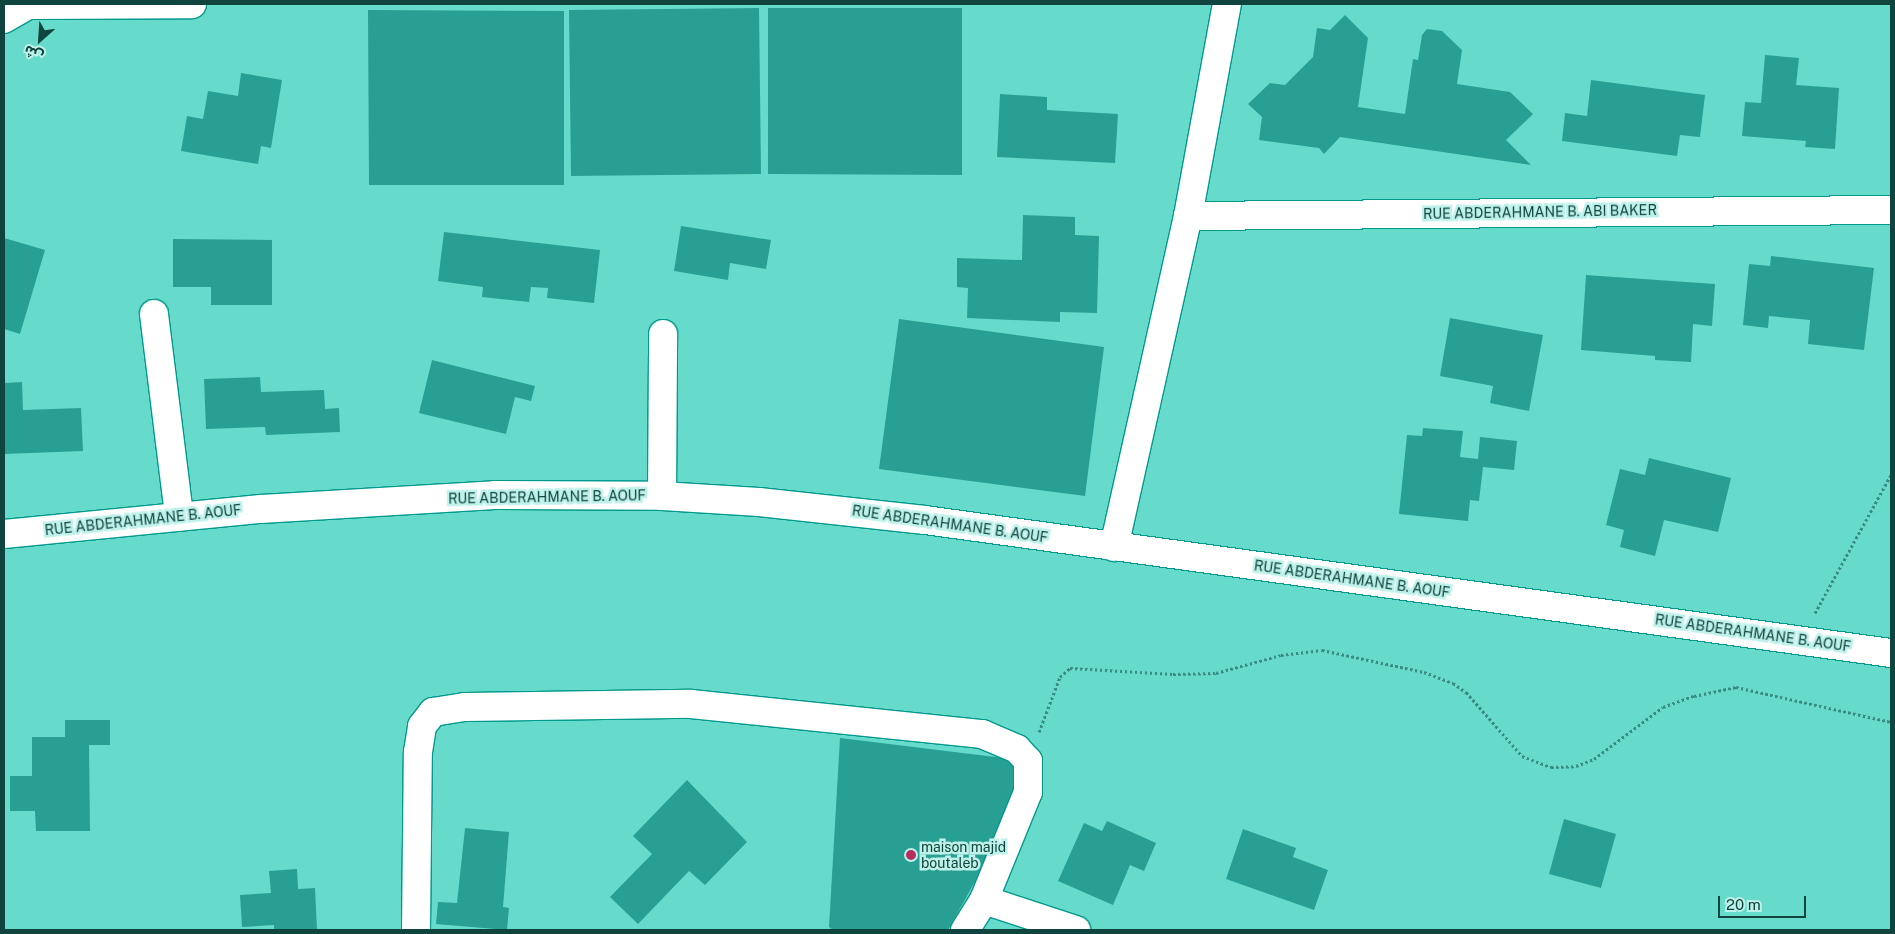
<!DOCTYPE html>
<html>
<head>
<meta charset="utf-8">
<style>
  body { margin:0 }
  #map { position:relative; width:1895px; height:934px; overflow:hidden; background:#66dbcc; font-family:"Public Sans","Noto Sans Arabic",sans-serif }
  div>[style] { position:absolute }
  .building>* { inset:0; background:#27a093 }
  .path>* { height:3px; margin-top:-1.5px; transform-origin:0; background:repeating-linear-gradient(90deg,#398c82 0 2.5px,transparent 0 5px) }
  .roads { filter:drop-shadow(1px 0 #00998b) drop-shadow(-1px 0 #00998b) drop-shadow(0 1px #00998b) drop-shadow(0 -1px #00998b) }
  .street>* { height:28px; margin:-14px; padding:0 14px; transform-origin:14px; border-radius:14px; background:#fff }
  .dots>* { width:14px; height:14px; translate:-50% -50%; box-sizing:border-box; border:2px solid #bdf1e9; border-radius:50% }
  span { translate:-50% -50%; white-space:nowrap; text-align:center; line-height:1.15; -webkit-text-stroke:5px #bdf1e9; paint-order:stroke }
  .street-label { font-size:14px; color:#10443e }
  .poi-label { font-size:14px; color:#10443e }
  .left { translate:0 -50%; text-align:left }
  .frame { position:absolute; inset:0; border:5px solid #10443e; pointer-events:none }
  .north { position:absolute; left:15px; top:15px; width:50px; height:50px; -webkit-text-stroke:4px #bdf1e9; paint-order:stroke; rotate:206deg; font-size:14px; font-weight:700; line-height:20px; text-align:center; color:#10443e }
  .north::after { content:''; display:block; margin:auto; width:18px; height:22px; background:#10443e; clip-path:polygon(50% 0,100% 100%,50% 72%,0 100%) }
  .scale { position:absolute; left:1718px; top:896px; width:88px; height:22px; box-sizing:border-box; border:2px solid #10443e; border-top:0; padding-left:6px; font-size:15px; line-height:18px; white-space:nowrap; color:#10443e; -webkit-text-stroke:4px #bdf1e9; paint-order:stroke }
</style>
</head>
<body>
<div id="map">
  <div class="building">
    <div style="clip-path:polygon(759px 8px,761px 174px,571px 176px,569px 10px)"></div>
    <div style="clip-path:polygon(768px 8px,962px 8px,962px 175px,768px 174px)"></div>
    <div style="clip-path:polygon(368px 10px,564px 11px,564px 185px,369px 185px)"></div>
    <div style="clip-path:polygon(1345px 15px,1368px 38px,1358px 107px,1405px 114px,1413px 59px,1418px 60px,1422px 35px,1427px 29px,1442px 31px,1462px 50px,1457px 84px,1510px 92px,1533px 114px,1506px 140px,1531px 165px,1340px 137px,1324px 154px,1319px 148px,1259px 140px,1262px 117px,1248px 104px,1270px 83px,1285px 85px,1313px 57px,1317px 28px,1330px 30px)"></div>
    <div style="clip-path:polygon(1765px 55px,1799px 58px,1796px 85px,1839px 88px,1835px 149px,1805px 147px,1806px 141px,1742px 136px,1745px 102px,1761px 103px)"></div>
    <div style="clip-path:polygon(241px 73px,282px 80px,271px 148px,261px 146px,258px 164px,181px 151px,187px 116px,203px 119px,208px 91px,238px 96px)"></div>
    <div style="clip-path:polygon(1591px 80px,1705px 95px,1700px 137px,1680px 135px,1677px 156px,1562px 141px,1565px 113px,1587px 116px)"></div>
    <div style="clip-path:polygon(1000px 94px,1047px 97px,1047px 110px,1118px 114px,1115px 163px,997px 157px)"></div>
    <div style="clip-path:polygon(1023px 215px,1075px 217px,1075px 235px,1099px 236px,1097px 313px,1060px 312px,1060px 322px,967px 318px,968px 288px,957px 287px,957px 258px,1022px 260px)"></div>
    <div style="clip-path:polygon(681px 226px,771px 240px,766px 269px,730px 263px,728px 280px,674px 271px)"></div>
    <div style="clip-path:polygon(444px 232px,600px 250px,594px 303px,547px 298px,548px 288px,531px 287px,529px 302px,482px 297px,483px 287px,438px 281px)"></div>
    <div style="clip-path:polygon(4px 238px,45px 250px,20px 334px,4px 329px)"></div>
    <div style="clip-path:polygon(173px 239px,272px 240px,272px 305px,211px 305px,211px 287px,173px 287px)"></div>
    <div style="clip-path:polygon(1771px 256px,1874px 268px,1864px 350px,1808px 344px,1810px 320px,1769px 316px,1768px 328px,1743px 325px,1749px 264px,1770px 266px)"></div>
    <div style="clip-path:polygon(1586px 275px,1715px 284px,1712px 326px,1693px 324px,1691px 362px,1655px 360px,1655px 356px,1581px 350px)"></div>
    <div style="clip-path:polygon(1450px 318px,1543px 335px,1529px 411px,1490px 403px,1493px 386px,1440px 376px)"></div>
    <div style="clip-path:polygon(899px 319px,1104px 347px,1085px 496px,879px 469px)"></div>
    <div style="clip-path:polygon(432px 360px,535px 386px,531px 401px,515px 397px,506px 434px,419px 413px)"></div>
    <div style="clip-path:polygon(260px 377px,261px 392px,324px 390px,325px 409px,339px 408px,340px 432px,266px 435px,265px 427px,206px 429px,204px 379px)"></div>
    <div style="clip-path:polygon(22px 382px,23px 410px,81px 408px,83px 451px,4px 454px,4px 383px)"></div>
    <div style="clip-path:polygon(1423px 428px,1463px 431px,1460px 457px,1478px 459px,1480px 437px,1517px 441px,1514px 470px,1483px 467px,1479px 501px,1470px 500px,1468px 521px,1399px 514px,1407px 435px,1422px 436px)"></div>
    <div style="clip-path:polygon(1649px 458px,1731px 478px,1718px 532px,1664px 520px,1655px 556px,1620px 547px,1624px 530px,1606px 525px,1620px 469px,1645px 475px)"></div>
    <div style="clip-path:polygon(65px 720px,110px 720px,110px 745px,89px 745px,90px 831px,36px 831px,35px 811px,10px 811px,10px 776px,32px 776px,32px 737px,65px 737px)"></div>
    <div style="clip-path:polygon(840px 738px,1028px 761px,1030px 783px,948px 930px,833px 930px,829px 927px)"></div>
    <div style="clip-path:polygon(687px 780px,747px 842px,705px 885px,689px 871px,638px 924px,610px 897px,652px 854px,633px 836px)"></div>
    <div style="clip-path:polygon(1564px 819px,1616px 834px,1601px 888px,1549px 874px)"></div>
    <div style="clip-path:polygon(1107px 821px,1156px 843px,1144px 871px,1130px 865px,1113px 905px,1058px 881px,1084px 823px,1102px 831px)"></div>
    <div style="clip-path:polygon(465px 828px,509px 832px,503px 907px,509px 908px,507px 930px,436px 924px,438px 902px,457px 903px)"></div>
    <div style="clip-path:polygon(1243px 829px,1296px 848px,1293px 857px,1328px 870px,1314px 910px,1226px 879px)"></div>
    <div style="clip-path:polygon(297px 869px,298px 889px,315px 888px,317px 930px,274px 930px,274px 925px,242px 927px,240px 895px,271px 893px,269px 871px)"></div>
  </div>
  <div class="path">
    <div style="left:1815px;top:613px;width:158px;rotate:-61.2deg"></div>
    <div style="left:1039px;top:732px;width:59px;rotate:-69.1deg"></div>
    <div style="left:1060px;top:677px;width:13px;rotate:-42deg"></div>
    <div style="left:1070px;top:668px;width:103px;rotate:3.3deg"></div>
    <div style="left:1173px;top:674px;width:43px;rotate:-1.3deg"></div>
    <div style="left:1216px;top:673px;width:67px;rotate:-15.5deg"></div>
    <div style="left:1281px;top:655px;width:41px;rotate:-7deg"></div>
    <div style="left:1322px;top:650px;width:104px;rotate:12.2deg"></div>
    <div style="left:1424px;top:672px;width:31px;rotate:21deg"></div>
    <div style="left:1453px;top:683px;width:16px;rotate:35deg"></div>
    <div style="left:1466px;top:692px;width:85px;rotate:48.8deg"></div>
    <div style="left:1522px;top:756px;width:31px;rotate:21deg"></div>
    <div style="left:1551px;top:767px;width:25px;rotate:-2deg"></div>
    <div style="left:1576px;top:766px;width:19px;rotate:-21deg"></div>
    <div style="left:1594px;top:759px;width:86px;rotate:-37deg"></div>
    <div style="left:1663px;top:707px;width:33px;rotate:-20deg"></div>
    <div style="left:1694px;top:696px;width:43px;rotate:-12.1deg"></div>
    <div style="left:1736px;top:687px;width:159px;rotate:12.7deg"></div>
  </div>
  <div class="roads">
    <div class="street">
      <div style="left:27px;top:5px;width:165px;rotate:-0.3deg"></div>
      <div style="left:4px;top:19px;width:30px;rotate:-30deg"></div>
      <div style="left:1188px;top:216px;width:703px;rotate:-0.49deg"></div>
      <div style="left:154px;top:314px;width:204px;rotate:82.9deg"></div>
      <div style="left:662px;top:496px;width:162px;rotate:-89.6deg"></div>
      <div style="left:4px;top:534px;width:258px;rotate:-5.6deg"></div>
      <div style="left:261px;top:509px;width:234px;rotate:-3.4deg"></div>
      <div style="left:495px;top:495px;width:167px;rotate:0.3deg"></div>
      <div style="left:662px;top:496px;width:97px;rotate:3.5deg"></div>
      <div style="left:759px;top:502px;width:167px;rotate:6.2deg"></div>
      <div style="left:925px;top:520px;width:975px;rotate:7.84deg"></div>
      <div style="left:1114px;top:547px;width:339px;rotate:-77.4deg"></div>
      <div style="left:1188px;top:216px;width:216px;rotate:-79.6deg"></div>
      <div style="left:984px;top:900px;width:97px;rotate:18.1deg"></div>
      <div style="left:416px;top:930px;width:178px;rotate:-89.4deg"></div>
      <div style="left:418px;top:752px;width:26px;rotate:-81deg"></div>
      <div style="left:422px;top:726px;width:18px;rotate:-52deg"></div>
      <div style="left:433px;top:712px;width:32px;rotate:-9deg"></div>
      <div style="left:465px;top:707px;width:226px;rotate:-0.8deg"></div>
      <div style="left:691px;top:704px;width:293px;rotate:5.9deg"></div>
      <div style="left:982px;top:734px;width:38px;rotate:23deg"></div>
      <div style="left:1017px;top:749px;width:16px;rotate:47deg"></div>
      <div style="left:1028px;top:761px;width:31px;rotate:90deg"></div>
      <div style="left:1028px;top:792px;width:117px;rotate:112.2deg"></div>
      <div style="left:984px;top:900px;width:36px;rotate:122deg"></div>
    </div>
  </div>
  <div class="dots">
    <div style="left:911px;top:855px;background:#b92c60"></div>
  </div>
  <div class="street-label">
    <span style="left:1540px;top:212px;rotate:-1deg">RUE ABDERAHMANE B. ABI BAKER</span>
    <span style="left:547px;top:497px;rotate:-1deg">RUE ABDERAHMANE B. AOUF</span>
    <span style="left:143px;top:520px;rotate:-6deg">RUE ABDERAHMANE B. AOUF</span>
    <span style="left:950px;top:524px;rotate:8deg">RUE ABDERAHMANE B. AOUF</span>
    <span style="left:1352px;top:579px;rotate:8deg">RUE ABDERAHMANE B. AOUF</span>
    <span style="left:1753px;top:633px;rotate:8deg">RUE ABDERAHMANE B. AOUF</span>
  </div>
  <div class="poi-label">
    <span class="left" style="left:921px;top:855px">maison majid<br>boutaleb</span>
  </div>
  <div class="frame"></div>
  <div class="north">ش</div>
  <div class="scale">20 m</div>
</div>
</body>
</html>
